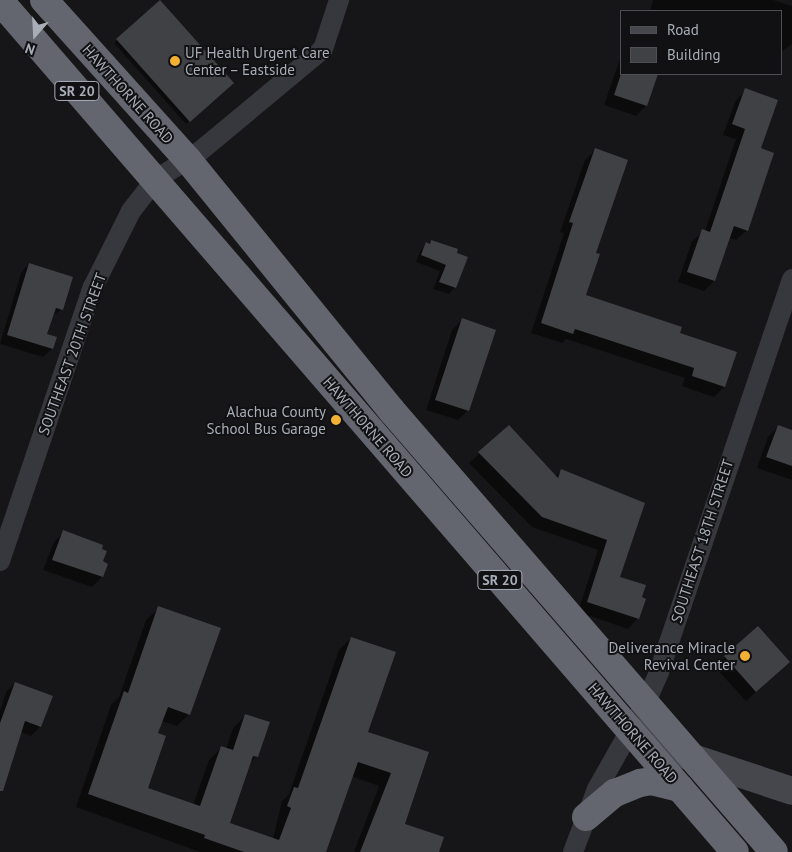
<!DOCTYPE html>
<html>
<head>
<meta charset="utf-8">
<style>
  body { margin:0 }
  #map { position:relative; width:792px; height:852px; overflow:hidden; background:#161618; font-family:"PT Sans",sans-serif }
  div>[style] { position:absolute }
  .shadow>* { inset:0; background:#0007 }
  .building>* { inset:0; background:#404145 }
  .street>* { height:20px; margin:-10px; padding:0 10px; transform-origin:10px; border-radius:10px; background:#37383d }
  .secondary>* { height:28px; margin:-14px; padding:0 14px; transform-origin:14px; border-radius:14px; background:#45474d }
  .highway>* { height:28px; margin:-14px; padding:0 14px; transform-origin:14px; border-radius:14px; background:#63666e }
  .dots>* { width:14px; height:14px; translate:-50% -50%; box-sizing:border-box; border:2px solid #111113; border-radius:50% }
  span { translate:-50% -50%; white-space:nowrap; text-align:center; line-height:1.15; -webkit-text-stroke:4px #111113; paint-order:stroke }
  .shield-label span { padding:1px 4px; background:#111113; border:1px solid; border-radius:4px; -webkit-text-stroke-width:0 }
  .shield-label { font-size:14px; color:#a8adb8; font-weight:700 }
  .poi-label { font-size:15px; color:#a8adb8 }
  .left { translate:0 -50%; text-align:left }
  .right { translate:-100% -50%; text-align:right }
  .street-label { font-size:15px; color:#a8adb8 }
  .legend { position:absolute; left:620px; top:10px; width:162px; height:65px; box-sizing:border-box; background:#111113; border:1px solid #4d4f55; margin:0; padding:6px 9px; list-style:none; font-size:15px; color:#a8adb8 }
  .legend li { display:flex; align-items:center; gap:10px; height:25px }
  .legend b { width:25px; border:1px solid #4d4f55 }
  .north { position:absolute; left:10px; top:10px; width:50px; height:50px; -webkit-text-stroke:4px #111113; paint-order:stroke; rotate:199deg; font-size:14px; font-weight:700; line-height:20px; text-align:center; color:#a8adb8 }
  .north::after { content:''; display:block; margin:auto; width:18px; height:22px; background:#a8adb8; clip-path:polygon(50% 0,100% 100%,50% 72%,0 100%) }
</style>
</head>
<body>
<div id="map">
  <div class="shadow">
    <div style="clip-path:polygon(653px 0,773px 0,792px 6px,792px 44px,781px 52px,781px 11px,650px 11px)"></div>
    <div style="clip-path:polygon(160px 2px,232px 83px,186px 124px,114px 43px)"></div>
    <div style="clip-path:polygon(621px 56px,621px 74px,657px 74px,646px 106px,636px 116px,604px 105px)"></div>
    <div style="clip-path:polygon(746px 90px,759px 149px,747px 230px,736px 240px,729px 238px,714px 281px,704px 291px,678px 282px,692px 241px,705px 231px,736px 139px,723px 135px,736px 100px)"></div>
    <div style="clip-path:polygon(595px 150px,594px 254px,584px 296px,678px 334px,724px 387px,714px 397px,682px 386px,685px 378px,566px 339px,562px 343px,531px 333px,564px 233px,560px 232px,585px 160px)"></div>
    <div style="clip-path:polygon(431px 241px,457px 250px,455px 287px,449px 294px,433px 289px,440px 271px,416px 262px,420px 251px)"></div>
    <div style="clip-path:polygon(29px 264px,62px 309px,51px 317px,46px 335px,52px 349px,43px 357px,0 344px,21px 273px)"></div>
    <div style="clip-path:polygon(462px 320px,468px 410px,458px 420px,426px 410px,452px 330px)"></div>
    <div style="clip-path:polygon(509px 427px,555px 477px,561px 471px,644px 503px,619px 578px,640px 598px,638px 618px,628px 629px,578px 612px,598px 550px,532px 527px,469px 463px)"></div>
    <div style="clip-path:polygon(778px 427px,792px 432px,792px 480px,757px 468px,768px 437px)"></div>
    <div style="clip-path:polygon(64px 532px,102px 562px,102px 577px,92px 587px,43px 570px,54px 542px)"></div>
    <div style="clip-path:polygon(159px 608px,189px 714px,177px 726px,161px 721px,147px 789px,193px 805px,209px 760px,222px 747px,226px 749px,233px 728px,246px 715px,257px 756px,249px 764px,228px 824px,273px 839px,282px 801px,289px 794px,339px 650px,351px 638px,367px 732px,427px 753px,403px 825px,438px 852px,354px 852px,379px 786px,351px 776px,324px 852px,200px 852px,76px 807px,111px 705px,119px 697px,146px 620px)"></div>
    <div style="clip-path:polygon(725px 657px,789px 662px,746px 701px,715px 667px)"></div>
    <div style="clip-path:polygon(15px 683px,51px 697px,40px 727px,31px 736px,21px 732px,0 779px,0 711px,6px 692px)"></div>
  </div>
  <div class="building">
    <div style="clip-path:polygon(160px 0,234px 83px,190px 122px,116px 39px)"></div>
    <div style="clip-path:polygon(621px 74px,658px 74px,647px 106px,614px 95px)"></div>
    <div style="clip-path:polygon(745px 88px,778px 100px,761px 148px,774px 153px,748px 231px,734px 226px,715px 281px,687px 272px,702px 229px,710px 232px,745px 129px,732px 124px)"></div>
    <div style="clip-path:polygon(595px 148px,628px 160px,596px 253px,600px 254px,586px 295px,682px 327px,680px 333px,737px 352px,725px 387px,692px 376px,694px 368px,575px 329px,573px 334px,541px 323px,573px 223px,569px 222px)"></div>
    <div style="clip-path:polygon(431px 240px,458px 249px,457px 253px,468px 257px,456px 288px,439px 282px,446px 265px,421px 255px,426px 242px,430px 244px)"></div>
    <div style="clip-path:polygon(29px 263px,73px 277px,63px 310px,56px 308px,47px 334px,57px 337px,53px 349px,7px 335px)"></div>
    <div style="clip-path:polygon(462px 318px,496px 330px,469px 411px,435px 400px)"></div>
    <div style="clip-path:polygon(509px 425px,558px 478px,561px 469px,645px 503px,620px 577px,646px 585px,642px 597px,646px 599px,639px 619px,587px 602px,607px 540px,542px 517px,478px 452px)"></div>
    <div style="clip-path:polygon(778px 425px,792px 430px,792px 466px,766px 457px)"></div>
    <div style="clip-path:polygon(63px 530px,103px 545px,102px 549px,107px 551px,103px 561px,108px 564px,103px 577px,52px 560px)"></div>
    <div style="clip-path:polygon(158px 606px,221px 628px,190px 715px,168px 707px,158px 733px,166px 736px,148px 788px,200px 806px,221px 746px,233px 750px,245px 714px,270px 722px,258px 757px,253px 756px,230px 823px,279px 840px,291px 808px,287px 806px,294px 787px,298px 788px,351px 637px,396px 652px,368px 732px,429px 752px,405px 824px,444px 837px,439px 852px,360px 852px,391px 773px,358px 762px,326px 852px,244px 852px,204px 838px,205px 835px,88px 794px,124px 691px,128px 693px)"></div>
    <div style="clip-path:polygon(758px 626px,790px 662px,756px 692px,724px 656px)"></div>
    <div style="clip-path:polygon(15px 682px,53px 696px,41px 727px,25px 721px,3px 791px,0 791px,0 723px)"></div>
  </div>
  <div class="street">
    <div style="left:0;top:561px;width:289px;rotate:-71.3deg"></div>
    <div style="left:93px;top:287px;width:85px;rotate:-63.4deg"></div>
    <div style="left:131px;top:211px;width:39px;rotate:-52deg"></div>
    <div style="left:155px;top:180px;width:52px;rotate:-32.5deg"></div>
    <div style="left:199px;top:152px;width:161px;rotate:-39.7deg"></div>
    <div style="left:323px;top:49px;width:52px;rotate:-71.9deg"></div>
    <div style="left:573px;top:852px;width:67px;rotate:-69.1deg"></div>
    <div style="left:597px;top:789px;width:98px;rotate:-60.5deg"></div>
    <div style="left:645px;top:704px;width:35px;rotate:-66deg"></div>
    <div style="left:659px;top:672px;width:415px;rotate:-71.3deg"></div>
  </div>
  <div class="secondary">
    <div style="left:630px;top:730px;width:69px;rotate:24deg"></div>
    <div style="left:693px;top:758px;width:104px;rotate:18.4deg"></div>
  </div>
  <div class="highway">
    <div style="left:44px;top:0;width:215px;rotate:48deg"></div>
    <div style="left:188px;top:160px;width:323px;rotate:50.9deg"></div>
    <div style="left:392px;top:411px;width:583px;rotate:49.1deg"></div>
    <div style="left:0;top:1px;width:1124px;rotate:49.18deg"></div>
    <div style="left:586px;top:817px;width:38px;rotate:-40deg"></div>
    <div style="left:615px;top:793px;width:27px;rotate:-22deg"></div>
    <div style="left:640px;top:783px;width:11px;rotate:-10deg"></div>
    <div style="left:651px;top:781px;width:30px;rotate:14deg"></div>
  </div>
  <div class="dots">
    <div style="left:175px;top:61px;background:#f2b134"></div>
    <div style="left:336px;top:420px;background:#f2b134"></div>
    <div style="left:745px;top:656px;background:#f2b134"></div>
  </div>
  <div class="shield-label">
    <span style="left:77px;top:91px">SR 20</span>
    <span style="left:500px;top:580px">SR 20</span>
  </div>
  <div class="poi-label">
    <span class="left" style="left:185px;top:61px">UF Health Urgent Care<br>Center – Eastside</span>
    <span class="right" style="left:326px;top:420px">Alachua County<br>School Bus Garage</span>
    <span class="right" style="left:735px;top:656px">Deliverance Miracle<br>Revival Center</span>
  </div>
  <div class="street-label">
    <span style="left:128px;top:94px;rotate:48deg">HAWTHORNE ROAD</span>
    <span style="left:72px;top:354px;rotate:-70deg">SOUTHEAST 20TH STREET</span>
    <span style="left:368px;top:427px;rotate:49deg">HAWTHORNE ROAD</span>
    <span style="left:702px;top:541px;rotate:-72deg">SOUTHEAST 18TH STREET</span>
    <span style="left:633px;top:733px;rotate:49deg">HAWTHORNE ROAD</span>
  </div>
  <ul class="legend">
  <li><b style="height:6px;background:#45474d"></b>Road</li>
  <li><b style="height:14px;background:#404145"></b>Building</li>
  </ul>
  <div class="north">N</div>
</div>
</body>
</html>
